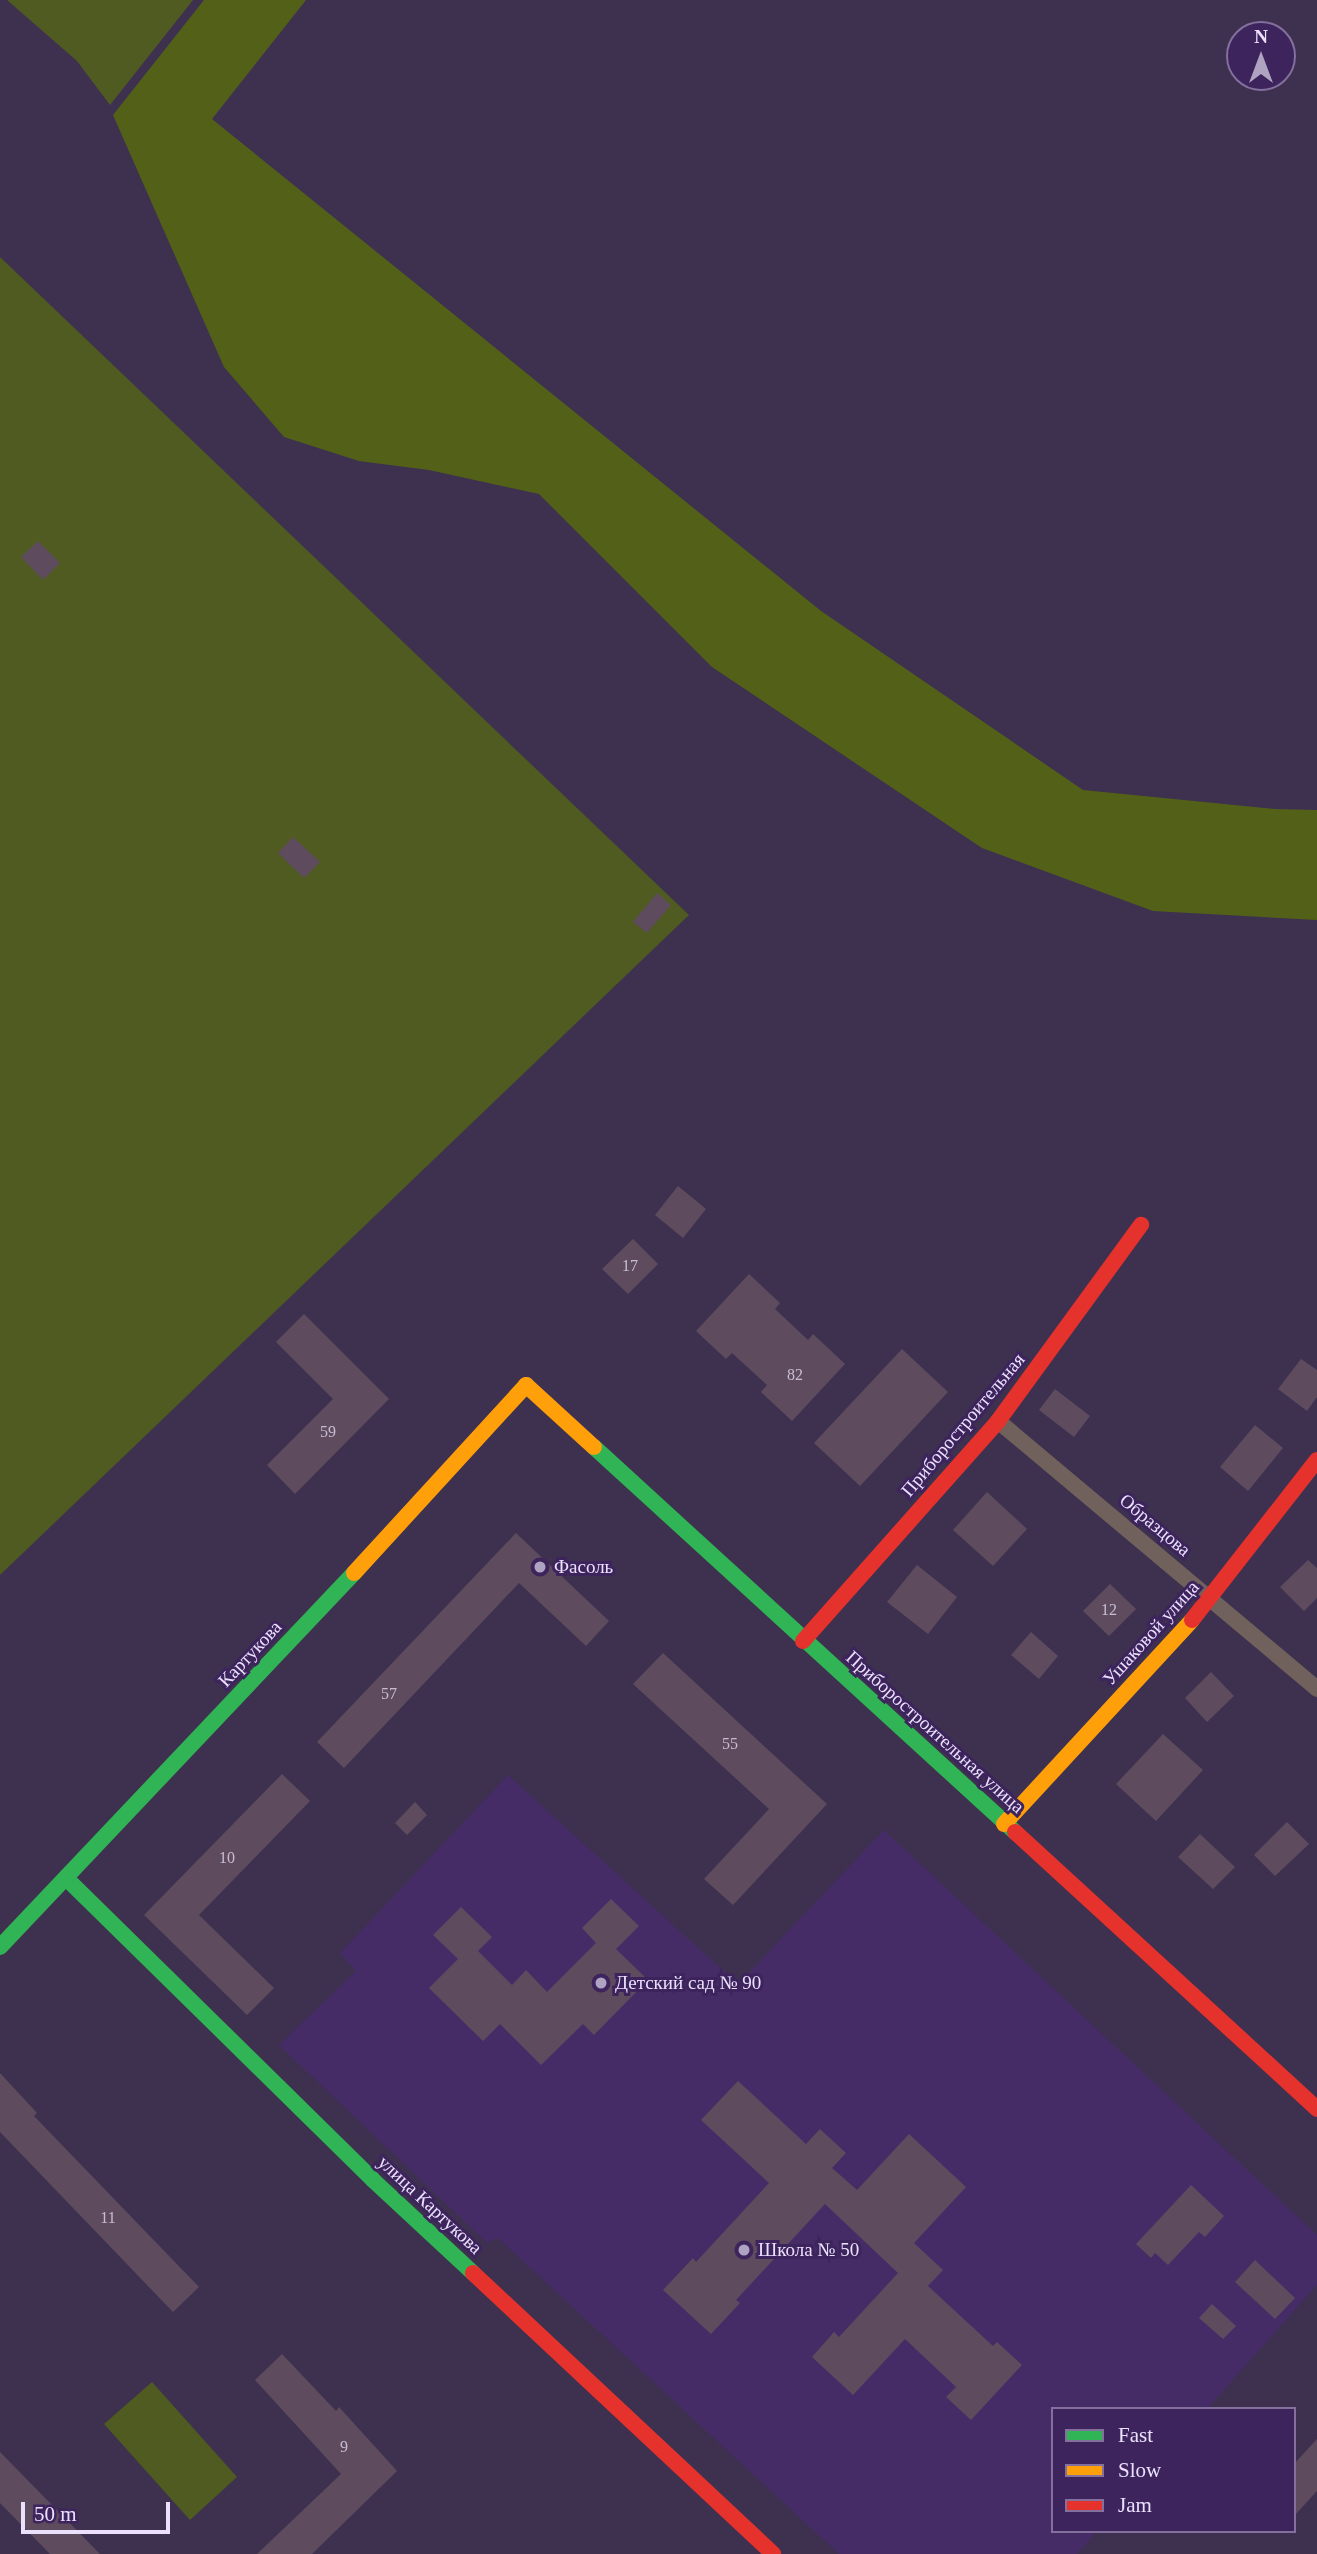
<!DOCTYPE html>
<html>
<head>
<meta charset="utf-8">
<style>
  body { margin:0 }
  #map { position:relative; width:1317px; height:2554px; overflow:hidden; background:#3e314f; font-family:"Times New Roman",serif }
  div>[style] { position:absolute }
  .built>* { inset:0; background:#452c66 }
  .green>* { inset:0; background:#4f5b21 }
  .forest>* { inset:0; background:#536118 }
  .building>* { inset:0; background:#5e4c5e }
  .street>* { height:16px; margin:-8px; padding:0 8px; transform-origin:8px; border-radius:8px; background:#71615c }
  .fast>* { height:16px; margin:-8px; padding:0 8px; transform-origin:8px; border-radius:8px; background:#30b455 }
  .slow>* { height:16px; margin:-8px; padding:0 8px; transform-origin:8px; border-radius:8px; background:#ff9f0a }
  .jam>* { height:16px; margin:-8px; padding:0 8px; transform-origin:8px; border-radius:8px; background:#e5322d }
  .dots>* { width:19px; height:19px; translate:-50% -50%; box-sizing:border-box; border:4px solid #3d245c; border-radius:50% }
  span { translate:-50% -50%; white-space:nowrap; text-align:center; line-height:1.15; -webkit-text-stroke:6px #3d245c; paint-order:stroke }
  .number-label { font-size:16px; color:#c8bcd5 }
  .number-label span { -webkit-text-stroke-width:0 }
  .street-label { font-size:19px; color:#ebe1fd }
  .poi-label { font-size:19px; color:#ebe1fd }
  .left { translate:0 -50%; text-align:left }
  .legend { position:absolute; left:1051px; top:2407px; width:245px; height:126px; box-sizing:border-box; background:#3d245c; border:2px solid #83709c; margin:0; padding:9px 12px; list-style:none; font-size:21px; color:#ebe1fd }
  .legend li { display:flex; align-items:center; gap:14px; height:35px }
  .legend b { width:35px; border:2px solid #83709c }
  .north { position:absolute; left:1226px; top:21px; width:70px; height:70px; box-sizing:border-box; background:#3d245c; border:2px solid #83709c; border-radius:50%; rotate:0deg; font-size:19px; font-weight:700; line-height:28px; text-align:center; color:#ebe1fd }
  .north::after { content:''; display:block; margin:auto; width:24px; height:32px; background:#aea3c0; clip-path:polygon(50% 0,100% 100%,50% 72%,0 100%) }
  .scale { position:absolute; left:21px; top:2502px; width:149px; height:32px; box-sizing:border-box; border:4px solid #ebe1fd; border-top:0; padding-left:9px; font-size:21px; line-height:24px; white-space:nowrap; color:#ebe1fd; -webkit-text-stroke:5px #3d245c; paint-order:stroke }
</style>
</head>
<body>
<div id="map">
  <div class="built">
    <div style="clip-path:polygon(508px 1775px,738px 1984px,884px 1830px,1317px 2235px,1317px 2285px,1207px 2409px,1053px 2409px,1053px 2531px,1097px 2531px,1077px 2554px,839px 2554px,498px 2238px,487px 2243px,279px 2045px,356px 1971px,340px 1953px)"></div>
  </div>
  <div class="green">
    <div style="clip-path:polygon(7px 0,193px 0,110px 105px,77px 61px)"></div>
    <div style="clip-path:polygon(0 257px,689px 915px,0 1575px)"></div>
    <div style="clip-path:polygon(152px 2382px,237px 2477px,190px 2520px,104px 2424px)"></div>
  </div>
  <div class="forest">
    <div style="clip-path:polygon(204px 0,306px 0,212px 119px,821px 611px,1083px 790px,1274px 809px,1317px 810px,1317px 920px,1153px 911px,982px 848px,712px 667px,539px 494px,429px 470px,359px 461px,284px 437px,224px 367px,113px 115px)"></div>
  </div>
  <div class="building">
    <div style="clip-path:polygon(38px 541px,60px 563px,43px 580px,21px 557px)"></div>
    <div style="clip-path:polygon(293px 837px,320px 862px,304px 878px,278px 853px)"></div>
    <div style="clip-path:polygon(657px 893px,671px 905px,647px 933px,633px 922px)"></div>
    <div style="clip-path:polygon(678px 1186px,706px 1209px,683px 1238px,655px 1215px)"></div>
    <div style="clip-path:polygon(633px 1239px,658px 1264px,628px 1294px,602px 1269px)"></div>
    <div style="clip-path:polygon(749px 1274px,780px 1303px,775px 1309px,808px 1340px,813px 1334px,845px 1364px,792px 1421px,761px 1392px,767px 1385px,732px 1353px,726px 1359px,696px 1331px)"></div>
    <div style="clip-path:polygon(304px 1314px,389px 1399px,295px 1494px,267px 1465px,333px 1399px,276px 1342px)"></div>
    <div style="clip-path:polygon(902px 1349px,948px 1392px,860px 1486px,814px 1443px)"></div>
    <div style="clip-path:polygon(1301px 1359px,1317px 1370px,1317px 1397px,1307px 1411px,1278px 1389px)"></div>
    <div style="clip-path:polygon(1055px 1389px,1090px 1416px,1074px 1437px,1039px 1410px)"></div>
    <div style="clip-path:polygon(1255px 1425px,1283px 1448px,1248px 1491px,1220px 1467px)"></div>
    <div style="clip-path:polygon(987px 1492px,1027px 1529px,993px 1566px,953px 1530px)"></div>
    <div style="clip-path:polygon(516px 1533px,609px 1621px,586px 1646px,519px 1583px,344px 1768px,317px 1742px)"></div>
    <div style="clip-path:polygon(1308px 1560px,1317px 1568px,1317px 1598px,1304px 1611px,1280px 1587px)"></div>
    <div style="clip-path:polygon(917px 1565px,957px 1597px,928px 1634px,887px 1602px)"></div>
    <div style="clip-path:polygon(1110px 1584px,1136px 1609px,1109px 1636px,1083px 1611px)"></div>
    <div style="clip-path:polygon(1031px 1632px,1058px 1656px,1039px 1679px,1011px 1655px)"></div>
    <div style="clip-path:polygon(663px 1653px,827px 1804px,733px 1905px,704px 1879px,769px 1809px,633px 1684px)"></div>
    <div style="clip-path:polygon(1211px 1672px,1234px 1696px,1207px 1722px,1185px 1698px)"></div>
    <div style="clip-path:polygon(1163px 1734px,1203px 1770px,1156px 1821px,1116px 1784px)"></div>
    <div style="clip-path:polygon(282px 1774px,310px 1801px,199px 1915px,274px 1988px,247px 2015px,144px 1915px)"></div>
    <div style="clip-path:polygon(415px 1802px,427px 1815px,407px 1835px,395px 1823px)"></div>
    <div style="clip-path:polygon(1287px 1822px,1309px 1844px,1275px 1876px,1254px 1855px)"></div>
    <div style="clip-path:polygon(1200px 1834px,1235px 1867px,1213px 1889px,1178px 1857px)"></div>
    <div style="clip-path:polygon(611px 1899px,639px 1926px,616px 1949px,648px 1980px,594px 2035px,583px 2024px,541px 2065px,500px 2024px,483px 2041px,429px 1988px,458px 1959px,433px 1935px,461px 1907px,492px 1937px,478px 1951px,512px 1985px,526px 1970px,547px 1992px,596px 1943px,582px 1928px)"></div>
    <div style="clip-path:polygon(0 2073px,37px 2113px,34px 2116px,199px 2287px,173px 2312px,0 2132px)"></div>
    <div style="clip-path:polygon(738px 2081px,806px 2144px,820px 2129px,846px 2153px,832px 2168px,857px 2190px,909px 2134px,966px 2187px,914px 2243px,943px 2270px,928px 2286px,993px 2346px,997px 2342px,1022px 2365px,971px 2420px,946px 2397px,956px 2387px,905px 2339px,853px 2395px,812px 2357px,834px 2332px,839px 2337px,898px 2273px,825px 2204px,736px 2300px,740px 2303px,711px 2334px,663px 2290px,693px 2258px,696px 2262px,769px 2183px,701px 2120px)"></div>
    <div style="clip-path:polygon(1191px 2185px,1224px 2216px,1205px 2237px,1199px 2232px,1168px 2265px,1155px 2253px,1151px 2258px,1136px 2244px)"></div>
    <div style="clip-path:polygon(1255px 2260px,1295px 2298px,1275px 2319px,1235px 2282px)"></div>
    <div style="clip-path:polygon(1212px 2304px,1236px 2326px,1223px 2339px,1199px 2318px)"></div>
    <div style="clip-path:polygon(282px 2354px,336px 2411px,339px 2407px,397px 2471px,312px 2554px,257px 2554px,341px 2474px,255px 2380px)"></div>
    <div style="clip-path:polygon(1317px 2439px,1317px 2491px,1294px 2516px,1294px 2464px)"></div>
    <div style="clip-path:polygon(0 2452px,100px 2554px,50px 2554px,0 2503px)"></div>
  </div>
  <div class="street">
    <div style="left:998px;top:1421px;width:417px;rotate:40deg"></div>
  </div>
  <div class="fast">
    <div style="left:594px;top:1447px;width:570px;rotate:42.44deg"></div>
    <div style="left:67px;top:1879px;width:429px;rotate:44.5deg"></div>
    <div style="left:373px;top:2180px;width:137px;rotate:42.9deg"></div>
    <div style="left:0;top:1947px;width:515px;rotate:-46.57deg"></div>
  </div>
  <div class="slow">
    <div style="left:354px;top:1573px;width:255px;rotate:-47.5deg"></div>
    <div style="left:526px;top:1385px;width:92px;rotate:42.4deg"></div>
    <div style="left:1004px;top:1824px;width:277px;rotate:-47.3deg"></div>
  </div>
  <div class="jam">
    <div style="left:1192px;top:1620px;width:203px;rotate:-52deg"></div>
    <div style="left:803px;top:1641px;width:294px;rotate:-48.4deg"></div>
    <div style="left:998px;top:1421px;width:243px;rotate:-53.9deg"></div>
    <div style="left:1015px;top:1832px;width:410px;rotate:42.5deg"></div>
    <div style="left:473px;top:2273px;width:411px;rotate:43.1deg"></div>
  </div>
  <div class="dots">
    <div style="left:540px;top:1567px;background:#aea3c0"></div>
    <div style="left:601px;top:1983px;background:#aea3c0"></div>
    <div style="left:744px;top:2250px;background:#aea3c0"></div>
  </div>
  <div class="number-label">
    <span style="left:630px;top:1266px">17</span>
    <span style="left:795px;top:1375px">82</span>
    <span style="left:328px;top:1432px">59</span>
    <span style="left:1109px;top:1610px">12</span>
    <span style="left:389px;top:1694px">57</span>
    <span style="left:730px;top:1744px">55</span>
    <span style="left:227px;top:1858px">10</span>
    <span style="left:108px;top:2218px">11</span>
    <span style="left:344px;top:2447px">9</span>
  </div>
  <div class="street-label">
    <span style="left:963px;top:1425px;rotate:-50deg">Приборостроительная</span>
    <span style="left:1155px;top:1525px;rotate:40deg">Образцова</span>
    <span style="left:1151px;top:1633px;rotate:-48deg">Ушаковой улица</span>
    <span style="left:250px;top:1654px;rotate:-47deg">Картукова</span>
    <span style="left:935px;top:1732px;rotate:42deg">Приборостроительная улица</span>
    <span style="left:430px;top:2205px;rotate:43deg">улица Картукова</span>
  </div>
  <div class="poi-label">
    <span class="left" style="left:554px;top:1567px">Фасоль</span>
    <span class="left" style="left:615px;top:1983px">Детский сад № 90</span>
    <span class="left" style="left:758px;top:2250px">Школа № 50</span>
  </div>
  <ul class="legend">
  <li><b style="height:9px;background:#30b455"></b>Fast</li>
  <li><b style="height:9px;background:#ff9f0a"></b>Slow</li>
  <li><b style="height:9px;background:#e5322d"></b>Jam</li>
  </ul>
  <div class="north">N</div>
  <div class="scale">50 m</div>
</div>
</body>
</html>
